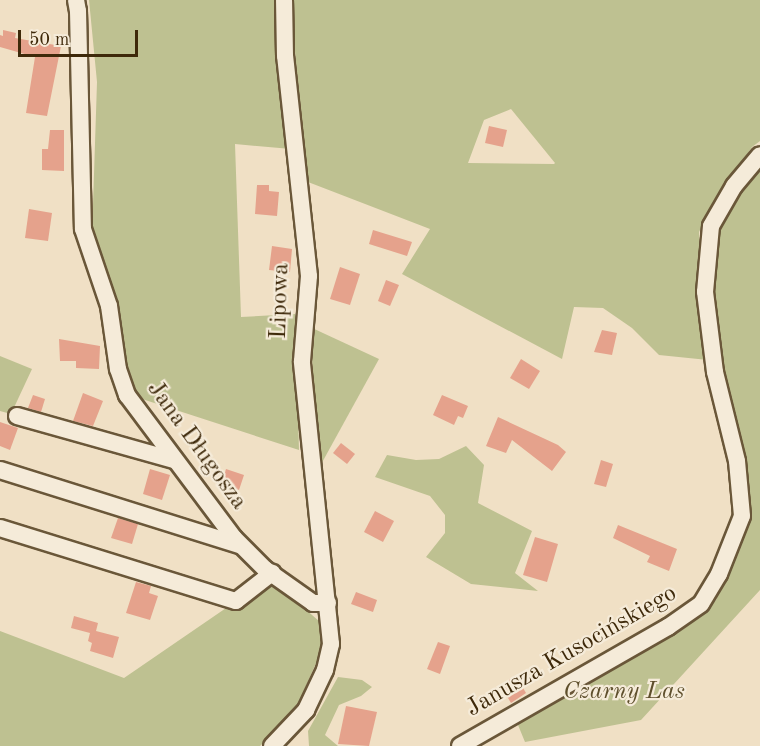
<!DOCTYPE html>
<html>
<head>
<meta charset="utf-8">
<style>
  body { margin:0 }
  #map { position:relative; width:760px; height:746px; overflow:hidden; background:#f0e0c5; font-family:"Old Standard TT",serif }
  div>[style] { position:absolute }
  .green>* { inset:0; background:#bec191 }
  .building>* { inset:0; background:#e5a28c }
  .roads { filter:drop-shadow(2px 0 #6a5739) drop-shadow(-2px 0 #6a5739) drop-shadow(0 2px #6a5739) drop-shadow(0 -2px #6a5739) }
  .minor>* { height:16px; margin:-8px; padding:0 8px; transform-origin:8px; border-radius:8px; background:#f5ebd9 }
  span { translate:-50% -50%; white-space:nowrap; text-align:center; line-height:1.15; -webkit-text-stroke:4.5px #f5ebd9; paint-order:stroke }
  .street-label { font-size:24px; color:#3e290a }
  .park-label { font-size:24px; color:#5e4f2c; font-style:italic }
  .scale { position:absolute; left:18px; top:30px; width:120px; height:27px; box-sizing:border-box; border:3px solid #3e290a; border-top:0; padding-left:8px; font-size:18px; line-height:21px; white-space:nowrap; color:#3e290a; -webkit-text-stroke:4px #f5ebd9; paint-order:stroke }
</style>
</head>
<body>
<div id="map">
  <div class="green">
    <div style="clip-path:polygon(evenodd,89px 0,760px 0,760px 141px,752px 147px,711px 208px,699px 232px,708px 360px,659px 355px,632px 328px,603px 308px,574px 307px,562px 359px,402px 274px,430px 229px,308px 182px,291px 12px,291px 149px,235px 144px,241px 317px,295px 314px,299px 450px,142px 399px,128px 379px,92px 235px,97px 82px,89px 0,511px 109px,555px 163px,554px 164px,468px 163px,484px 120px,511px 109px)"></div>
    <div style="clip-path:polygon(760px 155px,760px 590px,641px 720px,525px 742px,518px 725px,525px 715px,675px 629px,716px 600px,743px 516px,707px 292px,713px 226px)"></div>
    <div style="clip-path:polygon(310px 327px,379px 359px,319px 468px)"></div>
    <div style="clip-path:polygon(0 356px,32px 369px,11px 414px,0 411px)"></div>
    <div style="clip-path:polygon(466px 446px,484px 465px,478px 503px,532px 531px,515px 573px,538px 591px,471px 584px,426px 557px,445px 533px,445px 515px,430px 496px,375px 477px,387px 455px,416px 460px,439px 459px)"></div>
    <div style="clip-path:polygon(261px 584px,279px 586px,320px 622px,325px 643px,293px 715px,260px 746px,0 746px,0 631px,124px 678px)"></div>
    <div style="clip-path:polygon(338px 677px,362px 680px,372px 687px,361px 696px,339px 705px,325px 735px,338px 746px,309px 746px,308px 731px)"></div>
  </div>
  <div class="building">
    <div style="clip-path:polygon(3px 30px,16px 33px,15px 38px,61px 46px,47px 116px,26px 113px,35px 57px,0 47px,0 35px,3px 36px)"></div>
    <div style="clip-path:polygon(489px 126px,507px 130px,503px 147px,485px 143px)"></div>
    <div style="clip-path:polygon(50px 130px,64px 130px,64px 171px,42px 170px,42px 149px,48px 149px)"></div>
    <div style="clip-path:polygon(257px 185px,269px 185px,269px 191px,279px 192px,277px 216px,255px 214px)"></div>
    <div style="clip-path:polygon(29px 209px,52px 213px,48px 241px,25px 238px)"></div>
    <div style="clip-path:polygon(373px 230px,412px 242px,407px 256px,369px 244px)"></div>
    <div style="clip-path:polygon(272px 246px,292px 249px,290px 272px,269px 270px)"></div>
    <div style="clip-path:polygon(340px 267px,360px 274px,350px 305px,330px 299px)"></div>
    <div style="clip-path:polygon(386px 280px,399px 285px,390px 306px,378px 301px)"></div>
    <div style="clip-path:polygon(602px 330px,617px 333px,612px 355px,594px 352px)"></div>
    <div style="clip-path:polygon(59px 339px,100px 346px,99px 369px,76px 368px,76px 361px,60px 361px)"></div>
    <div style="clip-path:polygon(521px 359px,540px 371px,529px 389px,510px 378px)"></div>
    <div style="clip-path:polygon(83px 393px,103px 401px,93px 426px,73px 421px)"></div>
    <div style="clip-path:polygon(33px 395px,45px 399px,41px 412px,28px 408px)"></div>
    <div style="clip-path:polygon(442px 395px,468px 406px,463px 418px,458px 416px,454px 425px,433px 415px)"></div>
    <div style="clip-path:polygon(498px 417px,558px 445px,566px 452px,552px 471px,512px 440px,506px 453px,486px 446px)"></div>
    <div style="clip-path:polygon(0 422px,18px 428px,10px 450px,0 446px)"></div>
    <div style="clip-path:polygon(341px 443px,355px 454px,347px 464px,333px 453px)"></div>
    <div style="clip-path:polygon(601px 460px,613px 464px,606px 487px,594px 484px)"></div>
    <div style="clip-path:polygon(150px 469px,170px 475px,162px 500px,143px 494px)"></div>
    <div style="clip-path:polygon(226px 469px,244px 475px,239px 490px,221px 485px)"></div>
    <div style="clip-path:polygon(375px 511px,394px 521px,383px 542px,364px 532px)"></div>
    <div style="clip-path:polygon(118px 518px,138px 524px,132px 544px,111px 538px)"></div>
    <div style="clip-path:polygon(618px 525px,677px 549px,669px 571px,647px 562px,650px 556px,613px 538px)"></div>
    <div style="clip-path:polygon(535px 537px,558px 544px,547px 582px,523px 575px)"></div>
    <div style="clip-path:polygon(136px 582px,151px 586px,149px 593px,158px 596px,150px 620px,126px 613px)"></div>
    <div style="clip-path:polygon(356px 592px,377px 600px,373px 612px,351px 604px)"></div>
    <div style="clip-path:polygon(74px 616px,98px 623px,96px 631px,119px 637px,113px 658px,90px 651px,92px 643px,88px 641px,90px 633px,71px 628px)"></div>
    <div style="clip-path:polygon(438px 642px,450px 646px,440px 674px,427px 669px)"></div>
    <div style="clip-path:polygon(516px 676px,526px 693px,511px 703px,500px 685px)"></div>
    <div style="clip-path:polygon(346px 706px,377px 712px,369px 746px,338px 744px)"></div>
  </div>
  <div class="roads">
    <div class="minor">
      <div style="left:76px;top:0;width:11px;rotate:80deg"></div>
      <div style="left:78px;top:11px;width:218px;rotate:88.7deg"></div>
      <div style="left:83px;top:229px;width:81px;rotate:71.3deg"></div>
      <div style="left:109px;top:306px;width:64px;rotate:81.9deg"></div>
      <div style="left:118px;top:369px;width:28px;rotate:71deg"></div>
      <div style="left:127px;top:395px;width:179px;rotate:53.2deg"></div>
      <div style="left:234px;top:538px;width:44px;rotate:45deg"></div>
      <div style="left:265px;top:569px;width:59px;rotate:35.3deg"></div>
      <div style="left:313px;top:603px;width:15px"></div>
      <div style="left:17px;top:416px;width:163px;rotate:15.7deg"></div>
      <div style="left:0;top:470px;width:251px;rotate:17.4deg"></div>
      <div style="left:0;top:528px;width:247px;rotate:17.2deg"></div>
      <div style="left:236px;top:601px;width:46px;rotate:-37.9deg"></div>
      <div style="left:272px;top:746px;width:50px;rotate:-46.6deg"></div>
      <div style="left:306px;top:710px;width:44px;rotate:-64.6deg"></div>
      <div style="left:325px;top:670px;width:27px;rotate:-77deg"></div>
      <div style="left:331px;top:644px;width:284px;rotate:-95.9deg"></div>
      <div style="left:302px;top:361px;width:85px;rotate:-85.3deg"></div>
      <div style="left:309px;top:276px;width:221px;rotate:-96.2deg"></div>
      <div style="left:285px;top:56px;width:56px;rotate:-91deg"></div>
      <div style="left:460px;top:746px;width:240px;rotate:-29.8deg"></div>
      <div style="left:668px;top:627px;width:40px;rotate:-34.9deg"></div>
      <div style="left:701px;top:604px;width:35px;rotate:-59deg"></div>
      <div style="left:719px;top:574px;width:62px;rotate:-68.4deg"></div>
      <div style="left:742px;top:516px;width:55px;rotate:-95.2deg"></div>
      <div style="left:737px;top:461px;width:92px;rotate:-103.9deg"></div>
      <div style="left:715px;top:372px;width:81px;rotate:-97.1deg"></div>
      <div style="left:705px;top:292px;width:66px;rotate:-84.8deg"></div>
      <div style="left:711px;top:226px;width:46px;rotate:-60.1deg"></div>
      <div style="left:734px;top:186px;width:40px;rotate:-50deg"></div>
    </div>
  </div>
  <div class="street-label">
    <span style="left:281px;top:301px;rotate:-88deg">Lipowa</span>
    <span style="left:196px;top:446px;rotate:54deg">Jana Długosza</span>
    <span style="left:572px;top:652px;rotate:-30deg">Janusza Kusocińskiego</span>
  </div>
  <div class="park-label">
    <span style="left:624px;top:693px">Czarny Las</span>
  </div>
  <div class="scale">50 m</div>
</div>
</body>
</html>
